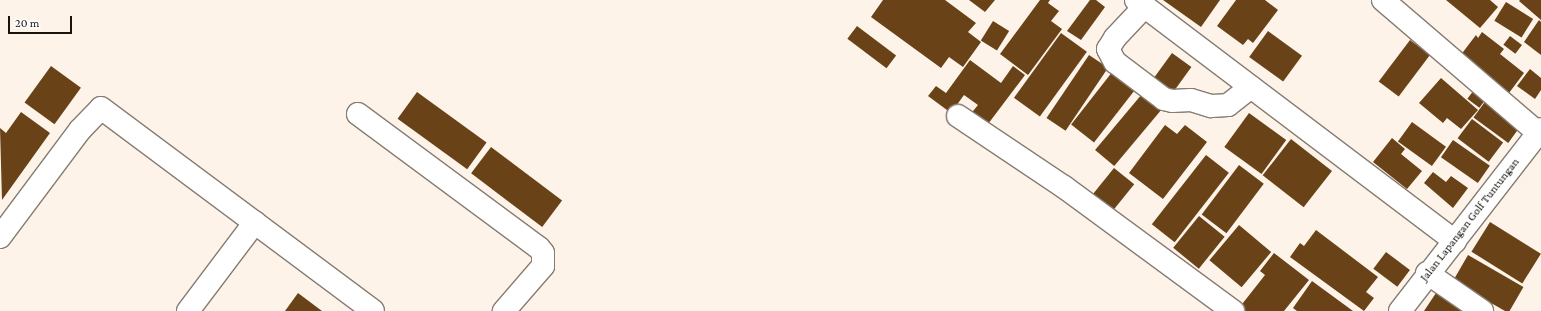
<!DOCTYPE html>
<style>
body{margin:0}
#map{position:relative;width:1541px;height:311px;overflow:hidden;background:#fdf3e9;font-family:"Crimson Pro",serif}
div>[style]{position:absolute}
.building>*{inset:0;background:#694217;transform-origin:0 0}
.roads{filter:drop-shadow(1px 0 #877c71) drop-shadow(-1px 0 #877c71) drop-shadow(0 1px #877c71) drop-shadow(0 -1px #877c71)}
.minor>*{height:22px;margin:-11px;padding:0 11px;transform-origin:11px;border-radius:11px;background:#fff}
.tertiary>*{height:22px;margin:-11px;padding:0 11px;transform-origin:11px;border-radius:11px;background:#fff}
span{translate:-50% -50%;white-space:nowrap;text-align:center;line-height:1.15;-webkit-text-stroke:4px #fff;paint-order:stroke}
.street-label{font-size:12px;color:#17130e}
.scale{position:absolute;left:8px;top:16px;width:64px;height:18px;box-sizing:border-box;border:2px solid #17130e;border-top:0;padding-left:5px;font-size:12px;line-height:14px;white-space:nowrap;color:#17130e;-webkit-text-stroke:3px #fff;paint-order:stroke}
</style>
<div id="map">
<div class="building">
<i style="clip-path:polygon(883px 0,945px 0,976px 23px,968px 32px,981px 42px,963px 67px,949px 57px,941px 68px,871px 17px)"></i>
<i style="clip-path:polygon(969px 0,995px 0,985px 12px)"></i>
<i style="clip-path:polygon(1040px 0,1050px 0,1048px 3px,1059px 11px,1051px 21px,1062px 29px,1028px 75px,1000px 54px)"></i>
<i style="clip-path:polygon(1090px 0,1096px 0,1105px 7px,1081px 40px,1067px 31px)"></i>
<i style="clip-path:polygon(1163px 0,1220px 0,1201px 27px)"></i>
<i style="clip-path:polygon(1236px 0,1265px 0,1278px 10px,1253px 43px,1248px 39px,1243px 45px,1217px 26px)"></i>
<i style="clip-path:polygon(1446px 0,1490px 0,1498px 7px,1480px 28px)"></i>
<i style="clip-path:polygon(1520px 0,1541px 0,1541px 20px,1519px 1px)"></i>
<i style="left:1506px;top:2px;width:32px;height:22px;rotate:32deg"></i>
<i style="clip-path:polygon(1539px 20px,1541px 22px,1541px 55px,1524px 42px)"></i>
<i style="left:993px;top:21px;width:19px;height:23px;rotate:32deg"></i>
<i style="left:857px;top:26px;width:49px;height:16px;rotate:37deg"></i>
<i style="left:1268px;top:31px;width:42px;height:32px;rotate:36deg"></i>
<i style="clip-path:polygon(1482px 32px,1504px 49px,1500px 54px,1524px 73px,1509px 93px,1460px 56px,1476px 35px,1478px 38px)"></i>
<i style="left:1061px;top:33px;width:32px;height:80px;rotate:36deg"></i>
<i style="left:1510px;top:36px;width:15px;height:11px;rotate:37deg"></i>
<i style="left:1410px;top:40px;width:25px;height:52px;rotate:37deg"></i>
<i style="left:1172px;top:53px;width:24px;height:33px;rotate:36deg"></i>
<i style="left:1089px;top:55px;width:23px;height:76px;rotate:34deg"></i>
<i style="clip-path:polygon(970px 60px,1001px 83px,1013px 66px,1025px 75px,985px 128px,969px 116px,978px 105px,964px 95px,951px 113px,928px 96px,936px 86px,946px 93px)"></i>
<i style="left:51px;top:66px;width:37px;height:45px;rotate:36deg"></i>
<i style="clip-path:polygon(1530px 69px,1541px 78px,1541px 90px,1535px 99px,1517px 86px)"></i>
<i style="left:1113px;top:71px;width:29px;height:68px;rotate:38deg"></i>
<i style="clip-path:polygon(1441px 78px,1478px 110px,1461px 129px,1447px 118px,1443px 123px,1419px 103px)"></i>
<i style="left:1474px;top:90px;width:15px;height:11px;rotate:37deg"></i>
<i style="left:417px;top:92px;width:86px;height:33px;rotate:36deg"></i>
<i style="left:1142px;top:94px;width:25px;height:73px;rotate:40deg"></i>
<i style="left:1487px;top:99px;width:43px;height:23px;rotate:36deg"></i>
<i style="clip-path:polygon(21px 112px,50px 133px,2px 200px,0 128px,6px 133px)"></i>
<i style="left:1249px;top:113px;width:46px;height:42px;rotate:36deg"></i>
<i style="left:1472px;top:119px;width:39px;height:24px;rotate:37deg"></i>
<i style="left:1412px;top:122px;width:42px;height:24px;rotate:36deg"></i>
<i style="clip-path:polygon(1165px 125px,1177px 134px,1185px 125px,1207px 142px,1163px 199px,1129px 173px)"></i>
<i style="clip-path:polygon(1392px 138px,1405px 149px,1401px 154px,1422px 171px,1407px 189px,1373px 162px)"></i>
<i style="left:1291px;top:139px;width:52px;height:46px;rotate:38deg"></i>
<i style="left:1453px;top:140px;width:45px;height:21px;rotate:35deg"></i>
<i style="left:491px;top:147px;width:89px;height:33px;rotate:37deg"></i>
<i style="left:1206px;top:155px;width:29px;height:88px;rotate:38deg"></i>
<i style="left:1239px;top:165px;width:31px;height:62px;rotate:37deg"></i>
<i style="left:1114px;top:168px;width:26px;height:43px;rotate:39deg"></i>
<i style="clip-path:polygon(1433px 172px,1446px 182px,1451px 176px,1468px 188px,1453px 208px,1424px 183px)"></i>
<i style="left:1199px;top:216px;width:33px;height:41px;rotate:39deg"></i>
<i style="left:1490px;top:222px;width:60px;height:35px;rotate:32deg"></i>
<i style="left:1239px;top:225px;width:42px;height:46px;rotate:40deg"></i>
<i style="clip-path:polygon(1316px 230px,1378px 277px,1366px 292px,1374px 298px,1364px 311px,1290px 257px,1300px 243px,1304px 246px)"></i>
<i style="left:1386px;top:252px;width:30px;height:21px;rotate:37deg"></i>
<i style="clip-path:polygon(1274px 253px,1309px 280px,1284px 311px,1242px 311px,1239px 308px,1265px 275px,1260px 271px)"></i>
<i style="left:1468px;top:255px;width:64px;height:30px;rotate:30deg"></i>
<i style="clip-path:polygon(1312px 281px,1353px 311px,1297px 311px,1293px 308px)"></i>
<i style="clip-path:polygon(1440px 287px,1476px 311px,1424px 311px)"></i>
<i style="clip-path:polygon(298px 293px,322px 311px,285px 311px)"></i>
</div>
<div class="roads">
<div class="minor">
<i style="left:1136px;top:0;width:400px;rotate:37.1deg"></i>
<i style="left:1383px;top:0;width:204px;rotate:40.6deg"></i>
<i style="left:1145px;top:6px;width:44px;rotate:133.2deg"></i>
<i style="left:1115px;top:38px;width:13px;rotate:122deg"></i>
<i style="left:1108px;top:49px;width:15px;rotate:62deg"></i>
<i style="left:1115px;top:62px;width:61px;rotate:37.1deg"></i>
<i style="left:1164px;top:99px;width:8px;rotate:14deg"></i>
<i style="left:1172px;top:101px;width:19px;rotate:-3deg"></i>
<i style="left:1191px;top:100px;width:21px;rotate:17deg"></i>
<i style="left:1211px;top:106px;width:17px;rotate:-3deg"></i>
<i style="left:1228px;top:105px;width:29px;rotate:-38deg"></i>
<i style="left:358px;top:114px;width:225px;rotate:36.5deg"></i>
<i style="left:539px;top:248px;width:6px;rotate:51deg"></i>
<i style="left:543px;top:253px;width:13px;rotate:90deg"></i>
<i style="left:543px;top:266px;width:60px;rotate:130.9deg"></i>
<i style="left:958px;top:116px;width:128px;rotate:33.8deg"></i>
<i style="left:1064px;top:187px;width:210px;rotate:36.3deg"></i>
<i style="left:0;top:237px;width:134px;rotate:-53.2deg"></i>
<i style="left:80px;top:130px;width:30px;rotate:-46deg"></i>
<i style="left:101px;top:108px;width:339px;rotate:36.7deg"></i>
<i style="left:1427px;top:273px;width:67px;rotate:34.6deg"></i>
<i style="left:188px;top:311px;width:111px;rotate:-53deg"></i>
</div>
<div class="tertiary">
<i style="left:1400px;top:311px;width:230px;rotate:-52.2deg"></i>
</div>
</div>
<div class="street-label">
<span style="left:1470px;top:220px;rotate:-52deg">Jalan Lapangan Golf Tuntungan</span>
</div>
<div class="scale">20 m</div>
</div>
